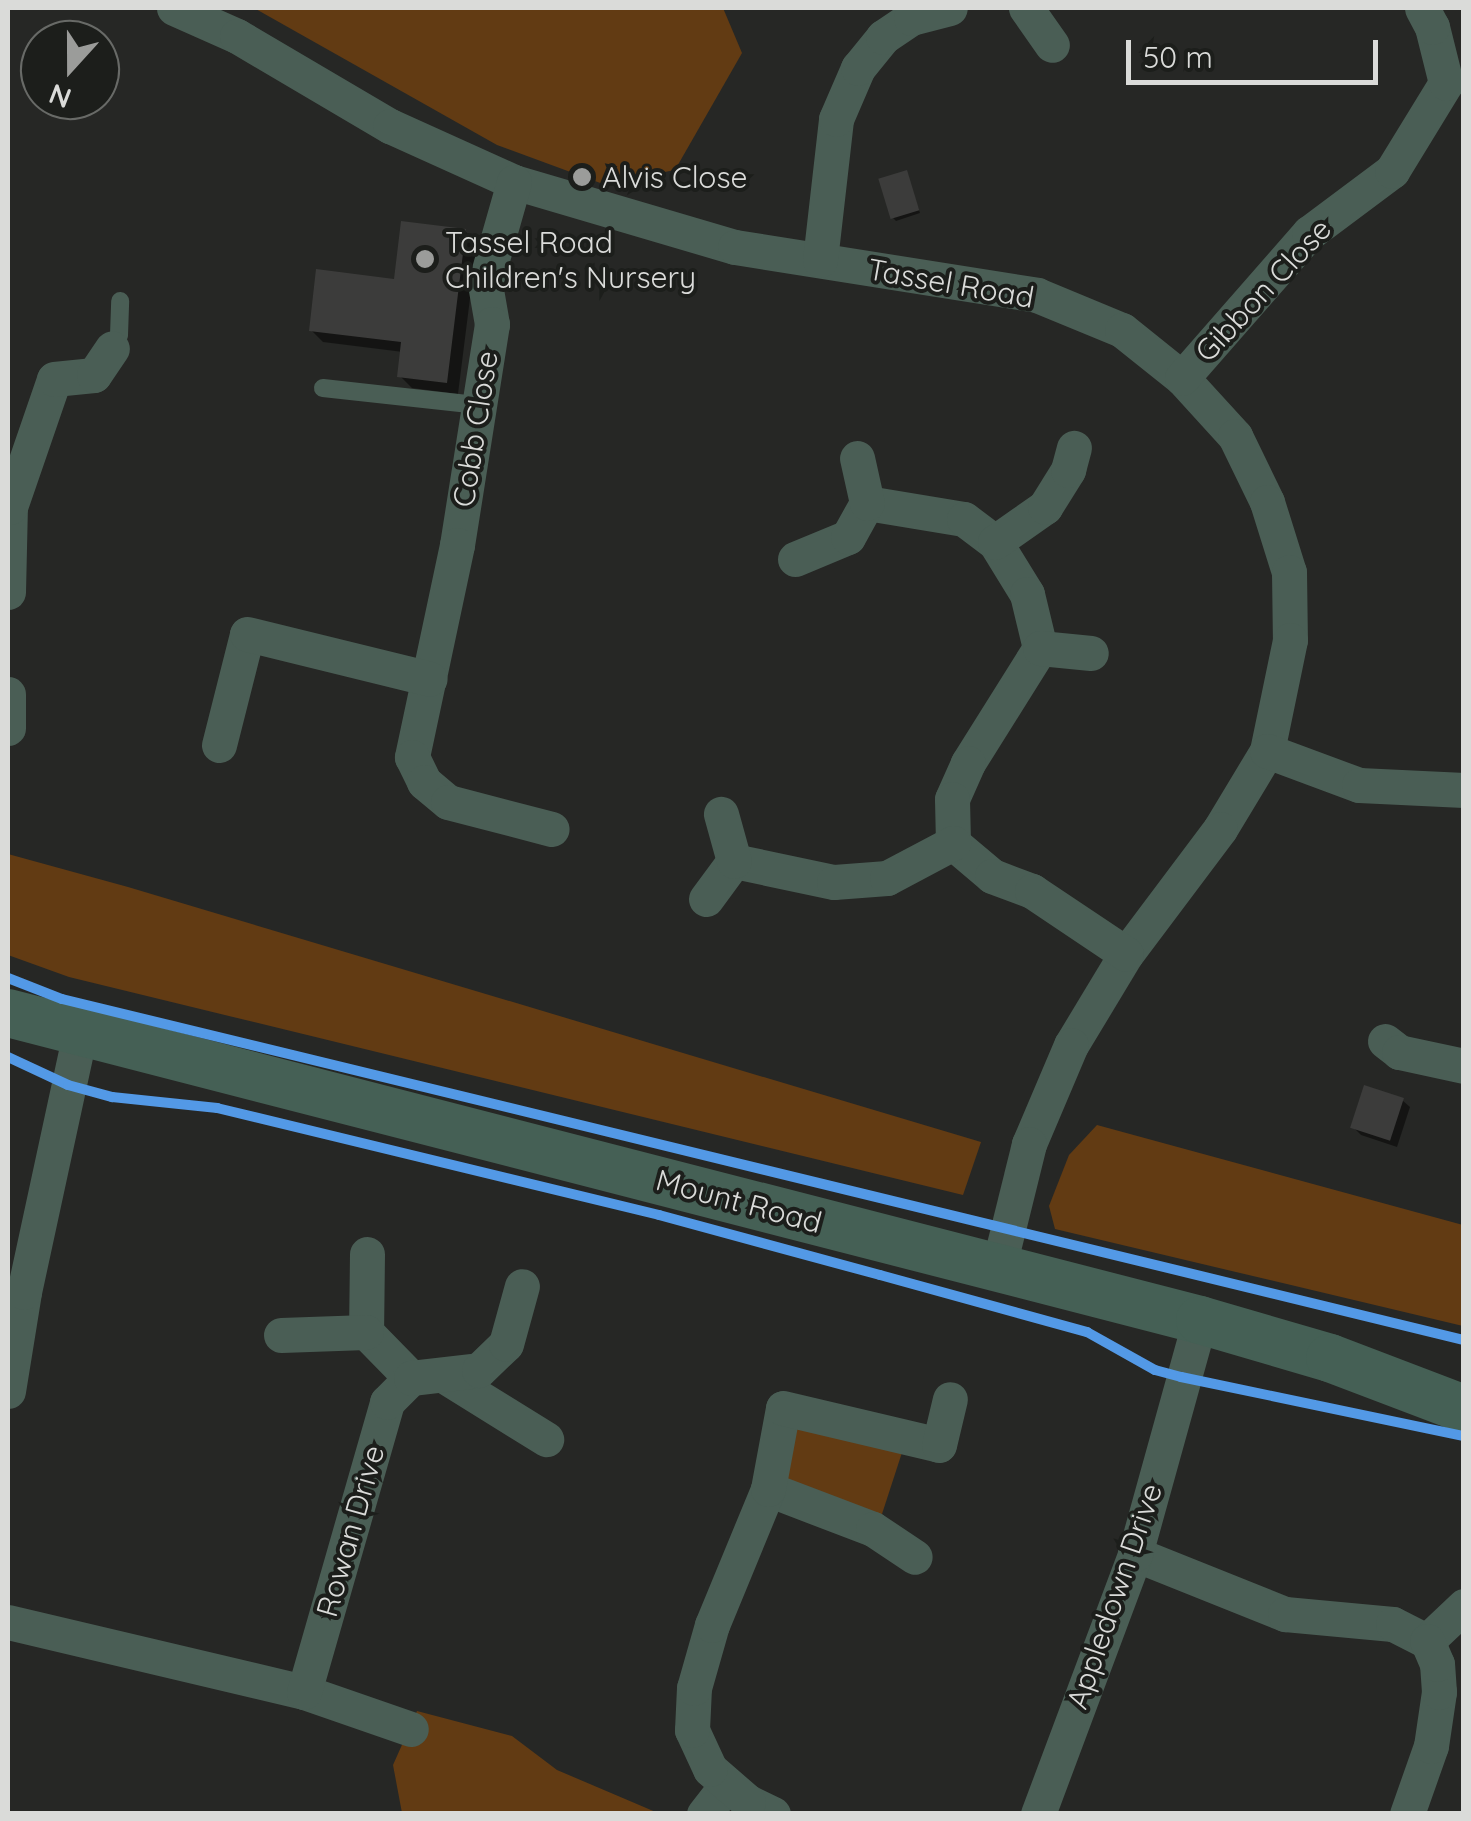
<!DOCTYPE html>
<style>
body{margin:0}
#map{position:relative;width:1471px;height:1821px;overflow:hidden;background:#262725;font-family:Quicksand,sans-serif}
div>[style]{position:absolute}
.green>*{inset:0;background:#623b13;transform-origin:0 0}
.shadow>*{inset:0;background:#0007}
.building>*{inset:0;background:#3c3c3b;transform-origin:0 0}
.lane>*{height:18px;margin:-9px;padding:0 9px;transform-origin:9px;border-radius:9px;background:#4a5e55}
.street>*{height:35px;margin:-17.5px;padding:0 17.5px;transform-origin:17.5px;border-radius:17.5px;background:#4a5e55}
.secondary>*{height:48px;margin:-24px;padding:0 24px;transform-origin:24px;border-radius:24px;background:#456055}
.cycleway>*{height:10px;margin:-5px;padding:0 5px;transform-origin:5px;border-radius:5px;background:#5399e6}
.dots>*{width:28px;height:28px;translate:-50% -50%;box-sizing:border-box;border:5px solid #1c1e1b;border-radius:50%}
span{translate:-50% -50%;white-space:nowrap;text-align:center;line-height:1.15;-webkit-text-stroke:8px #1c1e1b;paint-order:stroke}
.poi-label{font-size:30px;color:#dadbd9}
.left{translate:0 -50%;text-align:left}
.street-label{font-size:30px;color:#dadbd9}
.frame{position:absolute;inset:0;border:10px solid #dadbd9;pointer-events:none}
.north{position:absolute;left:20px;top:20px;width:100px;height:100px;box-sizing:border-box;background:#1c1e1b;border:2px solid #686a67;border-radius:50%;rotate:201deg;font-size:28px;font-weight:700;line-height:40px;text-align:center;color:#dadbd9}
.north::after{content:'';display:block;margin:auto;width:35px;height:45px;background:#9b9c9a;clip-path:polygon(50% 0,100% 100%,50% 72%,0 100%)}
.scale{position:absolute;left:1126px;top:40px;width:252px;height:45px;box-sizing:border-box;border:5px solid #dadbd9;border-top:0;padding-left:12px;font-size:30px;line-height:35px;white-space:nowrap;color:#dadbd9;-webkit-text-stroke:8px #1c1e1b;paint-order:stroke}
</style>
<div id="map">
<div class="green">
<i style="clip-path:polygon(254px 8px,723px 8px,742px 53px,675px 170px,603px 184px,497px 145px)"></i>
<i style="clip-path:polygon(8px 854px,128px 887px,981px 1142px,963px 1195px,69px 977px,8px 955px)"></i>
<i style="clip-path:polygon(1097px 1125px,1463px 1225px,1463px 1326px,1055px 1229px,1049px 1206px,1069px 1155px)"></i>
<i style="left:796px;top:1413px;width:113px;height:75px;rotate:18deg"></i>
<i style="clip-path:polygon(417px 1711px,512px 1736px,557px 1770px,658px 1813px,402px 1813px,393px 1765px)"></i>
</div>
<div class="shadow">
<i style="clip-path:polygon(906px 173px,920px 213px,896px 221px,893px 218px)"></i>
<i style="clip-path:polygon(465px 231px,477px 243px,458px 394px,412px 388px,400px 376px,403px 352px,323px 342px,311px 330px,396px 282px)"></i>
<i style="clip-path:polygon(1402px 1100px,1410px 1107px,1397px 1147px,1361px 1135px,1353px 1127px)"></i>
</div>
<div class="building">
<i style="left:907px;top:170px;width:42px;height:30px;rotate:73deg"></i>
<i style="clip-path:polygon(401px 221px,466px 229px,447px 383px,397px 377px,401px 342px,309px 331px,316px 269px,394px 279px)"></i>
<i style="left:1364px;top:1085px;width:42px;height:45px;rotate:18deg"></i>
</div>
<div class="lane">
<i style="left:112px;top:348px;width:15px;rotate:-62deg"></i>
<i style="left:119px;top:335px;width:34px;rotate:-88deg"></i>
<i style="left:323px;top:388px;width:154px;rotate:6.3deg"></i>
</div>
<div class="street">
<i style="left:174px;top:8px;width:69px;rotate:24deg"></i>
<i style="left:237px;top:36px;width:178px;rotate:30.5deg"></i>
<i style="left:390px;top:126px;width:136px;rotate:24.3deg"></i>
<i style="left:514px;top:182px;width:230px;rotate:16.4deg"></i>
<i style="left:735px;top:247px;width:306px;rotate:9deg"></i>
<i style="left:1037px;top:295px;width:92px;rotate:22.4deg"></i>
<i style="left:1122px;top:330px;width:77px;rotate:38.7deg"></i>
<i style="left:1182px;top:378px;width:79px;rotate:47.6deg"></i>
<i style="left:1235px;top:436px;width:73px;rotate:64.1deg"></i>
<i style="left:1267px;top:502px;width:73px;rotate:72.6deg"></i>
<i style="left:1289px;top:572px;width:68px;rotate:89.2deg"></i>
<i style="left:1290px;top:640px;width:113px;rotate:101.7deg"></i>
<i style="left:1267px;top:751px;width:91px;rotate:121.1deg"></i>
<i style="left:1220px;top:829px;width:156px;rotate:126.9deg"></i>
<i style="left:1126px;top:954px;width:106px;rotate:121.1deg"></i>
<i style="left:1071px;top:1045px;width:108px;rotate:113deg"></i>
<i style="left:1029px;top:1144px;width:129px;rotate:103.9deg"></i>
<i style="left:1026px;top:8px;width:45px;rotate:54.9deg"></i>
<i style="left:514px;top:182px;width:106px;rotate:105.9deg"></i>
<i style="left:485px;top:284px;width:41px;rotate:80.1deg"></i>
<i style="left:492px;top:324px;width:224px;rotate:99deg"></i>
<i style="left:457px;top:545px;width:217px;rotate:102deg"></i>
<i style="left:412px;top:757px;width:28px;rotate:64deg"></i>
<i style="left:424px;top:782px;width:31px;rotate:40deg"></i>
<i style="left:448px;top:802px;width:107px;rotate:14.6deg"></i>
<i style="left:820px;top:260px;width:142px;rotate:-83.5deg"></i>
<i style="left:836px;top:119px;width:56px;rotate:-66.7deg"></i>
<i style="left:858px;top:68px;width:40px;rotate:-51deg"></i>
<i style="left:883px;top:37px;width:34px;rotate:-34deg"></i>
<i style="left:911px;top:18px;width:40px;rotate:-14.4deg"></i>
<i style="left:1182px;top:378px;width:193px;rotate:-48.8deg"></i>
<i style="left:1309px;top:233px;width:104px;rotate:-36.8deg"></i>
<i style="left:1392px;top:171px;width:103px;rotate:-58.5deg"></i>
<i style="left:1446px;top:83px;width:58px;rotate:-104deg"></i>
<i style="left:1432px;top:27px;width:21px;rotate:-118deg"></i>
<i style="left:867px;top:503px;width:98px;rotate:9.4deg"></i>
<i style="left:964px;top:519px;width:39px;rotate:37deg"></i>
<i style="left:995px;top:542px;width:61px;rotate:58.4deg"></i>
<i style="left:1027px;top:594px;width:56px;rotate:76.5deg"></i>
<i style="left:1040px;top:648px;width:136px;rotate:122.1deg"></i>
<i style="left:968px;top:763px;width:39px;rotate:114deg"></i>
<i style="left:952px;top:799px;width:44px;rotate:88.7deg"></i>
<i style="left:953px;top:843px;width:51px;rotate:40.2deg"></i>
<i style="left:992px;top:876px;width:43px;rotate:20.6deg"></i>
<i style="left:1032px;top:891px;width:113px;rotate:33.8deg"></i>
<i style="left:995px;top:542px;width:61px;rotate:-35deg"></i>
<i style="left:1045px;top:507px;width:44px;rotate:-58.1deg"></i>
<i style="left:1068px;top:470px;width:23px;rotate:-75deg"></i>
<i style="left:795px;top:559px;width:57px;rotate:-22.5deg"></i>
<i style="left:848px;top:537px;width:39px;rotate:-61deg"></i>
<i style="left:867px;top:503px;width:46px;rotate:-102.5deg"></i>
<i style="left:8px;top:592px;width:85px;rotate:-88.7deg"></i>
<i style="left:10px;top:507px;width:135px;rotate:-71deg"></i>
<i style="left:54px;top:379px;width:40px;rotate:-5.7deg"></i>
<i style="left:94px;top:375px;width:32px;rotate:-56deg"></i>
<i style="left:1040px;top:648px;width:51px;rotate:5.6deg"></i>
<i style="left:8px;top:694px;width:34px;rotate:90deg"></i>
<i style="left:219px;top:745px;width:114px;rotate:-75.8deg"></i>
<i style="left:247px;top:634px;width:188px;rotate:13.8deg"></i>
<i style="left:1267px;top:751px;width:98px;rotate:20.3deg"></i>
<i style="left:1359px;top:785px;width:105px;rotate:2.7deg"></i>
<i style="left:734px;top:861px;width:102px;rotate:11.9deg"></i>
<i style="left:834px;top:882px;width:53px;rotate:-4.3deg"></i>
<i style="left:887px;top:878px;width:75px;rotate:-27.9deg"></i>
<i style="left:706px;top:899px;width:47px;rotate:-53.6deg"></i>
<i style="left:734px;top:861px;width:49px;rotate:-105.5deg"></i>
<i style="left:1385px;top:1041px;width:18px;rotate:38deg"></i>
<i style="left:1399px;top:1052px;width:66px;rotate:12.2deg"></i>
<i style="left:367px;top:1254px;width:78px;rotate:90.7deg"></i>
<i style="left:366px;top:1332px;width:64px;rotate:45.6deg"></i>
<i style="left:281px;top:1335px;width:85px;rotate:-2deg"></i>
<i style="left:446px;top:1377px;width:118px;rotate:31.8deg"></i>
<i style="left:8px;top:1391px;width:100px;rotate:-80.8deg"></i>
<i style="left:24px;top:1292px;width:264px;rotate:-77.8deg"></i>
<i style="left:768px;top:1489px;width:112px;rotate:20.9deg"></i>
<i style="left:873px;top:1529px;width:50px;rotate:33.7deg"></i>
<i style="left:1135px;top:1554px;width:162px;rotate:21.8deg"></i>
<i style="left:1285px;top:1614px;width:108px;rotate:5.3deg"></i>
<i style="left:1393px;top:1624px;width:38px;rotate:27deg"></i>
<i style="left:1427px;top:1641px;width:51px;rotate:-43.4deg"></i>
<i style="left:8px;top:1622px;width:304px;rotate:13.3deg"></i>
<i style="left:304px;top:1692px;width:113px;rotate:19.1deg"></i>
<i style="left:304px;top:1692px;width:302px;rotate:-74deg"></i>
<i style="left:387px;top:1402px;width:34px;rotate:-45deg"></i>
<i style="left:411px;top:1378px;width:68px;rotate:-6.7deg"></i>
<i style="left:479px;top:1370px;width:37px;rotate:-44deg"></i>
<i style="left:506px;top:1344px;width:60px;rotate:-74.6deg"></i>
<i style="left:704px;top:1814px;width:37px;rotate:-52deg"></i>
<i style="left:773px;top:1814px;width:28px;rotate:-154deg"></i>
<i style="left:748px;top:1802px;width:50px;rotate:-139deg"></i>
<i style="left:710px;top:1769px;width:43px;rotate:-114.8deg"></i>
<i style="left:692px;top:1730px;width:42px;rotate:-87.3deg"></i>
<i style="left:694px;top:1688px;width:66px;rotate:-74.1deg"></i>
<i style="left:712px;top:1625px;width:147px;rotate:-67.6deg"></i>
<i style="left:768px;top:1489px;width:82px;rotate:-79.5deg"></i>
<i style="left:783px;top:1408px;width:160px;rotate:13.3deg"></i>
<i style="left:939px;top:1445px;width:47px;rotate:-76.6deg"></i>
<i style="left:1038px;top:1814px;width:278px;rotate:-69.5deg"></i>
<i style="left:1135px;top:1554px;width:243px;rotate:-74.5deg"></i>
<i style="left:1407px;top:1814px;width:72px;rotate:-70.6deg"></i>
<i style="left:1431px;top:1746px;width:55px;rotate:-81.6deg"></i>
<i style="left:1439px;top:1692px;width:28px;rotate:-94deg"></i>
<i style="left:1437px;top:1664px;width:25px;rotate:-113deg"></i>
</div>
<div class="secondary">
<i style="left:8px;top:1013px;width:1231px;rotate:14.44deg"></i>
<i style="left:1200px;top:1320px;width:135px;rotate:16.3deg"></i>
<i style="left:1330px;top:1358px;width:143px;rotate:20.8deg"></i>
</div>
<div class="cycleway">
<i style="left:8px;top:978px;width:58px;rotate:21.3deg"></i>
<i style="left:62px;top:999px;width:1443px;rotate:13.67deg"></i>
<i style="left:8px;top:1057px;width:66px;rotate:25deg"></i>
<i style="left:68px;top:1085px;width:46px;rotate:15.3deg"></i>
<i style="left:112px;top:1097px;width:106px;rotate:6deg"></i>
<i style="left:217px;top:1108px;width:455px;rotate:13.6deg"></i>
<i style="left:659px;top:1215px;width:229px;rotate:15.2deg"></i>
<i style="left:880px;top:1275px;width:215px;rotate:15.4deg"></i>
<i style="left:1087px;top:1332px;width:78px;rotate:29.2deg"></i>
<i style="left:1155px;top:1370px;width:27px;rotate:15deg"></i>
<i style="left:1181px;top:1377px;width:289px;rotate:11.8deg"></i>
</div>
<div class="dots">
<i style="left:582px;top:177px;background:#9b9c9a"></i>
<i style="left:425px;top:259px;background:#9b9c9a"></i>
</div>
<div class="poi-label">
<span class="left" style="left:602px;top:177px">Alvis Close</span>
<span class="left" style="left:445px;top:259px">Tassel Road<br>Children's Nursery</span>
</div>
<div class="street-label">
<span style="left:951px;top:283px;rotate:10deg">Tassel Road</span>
<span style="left:1263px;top:290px;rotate:-47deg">Gibbon Close</span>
<span style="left:475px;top:429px;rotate:-81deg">Cobb Close</span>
<span style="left:739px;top:1201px;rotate:15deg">Mount Road</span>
<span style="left:350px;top:1531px;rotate:-74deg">Rowan Drive</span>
<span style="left:1114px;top:1596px;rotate:-71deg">Appledown Drive</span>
</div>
<div class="frame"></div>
<div class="north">N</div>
<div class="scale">50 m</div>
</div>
